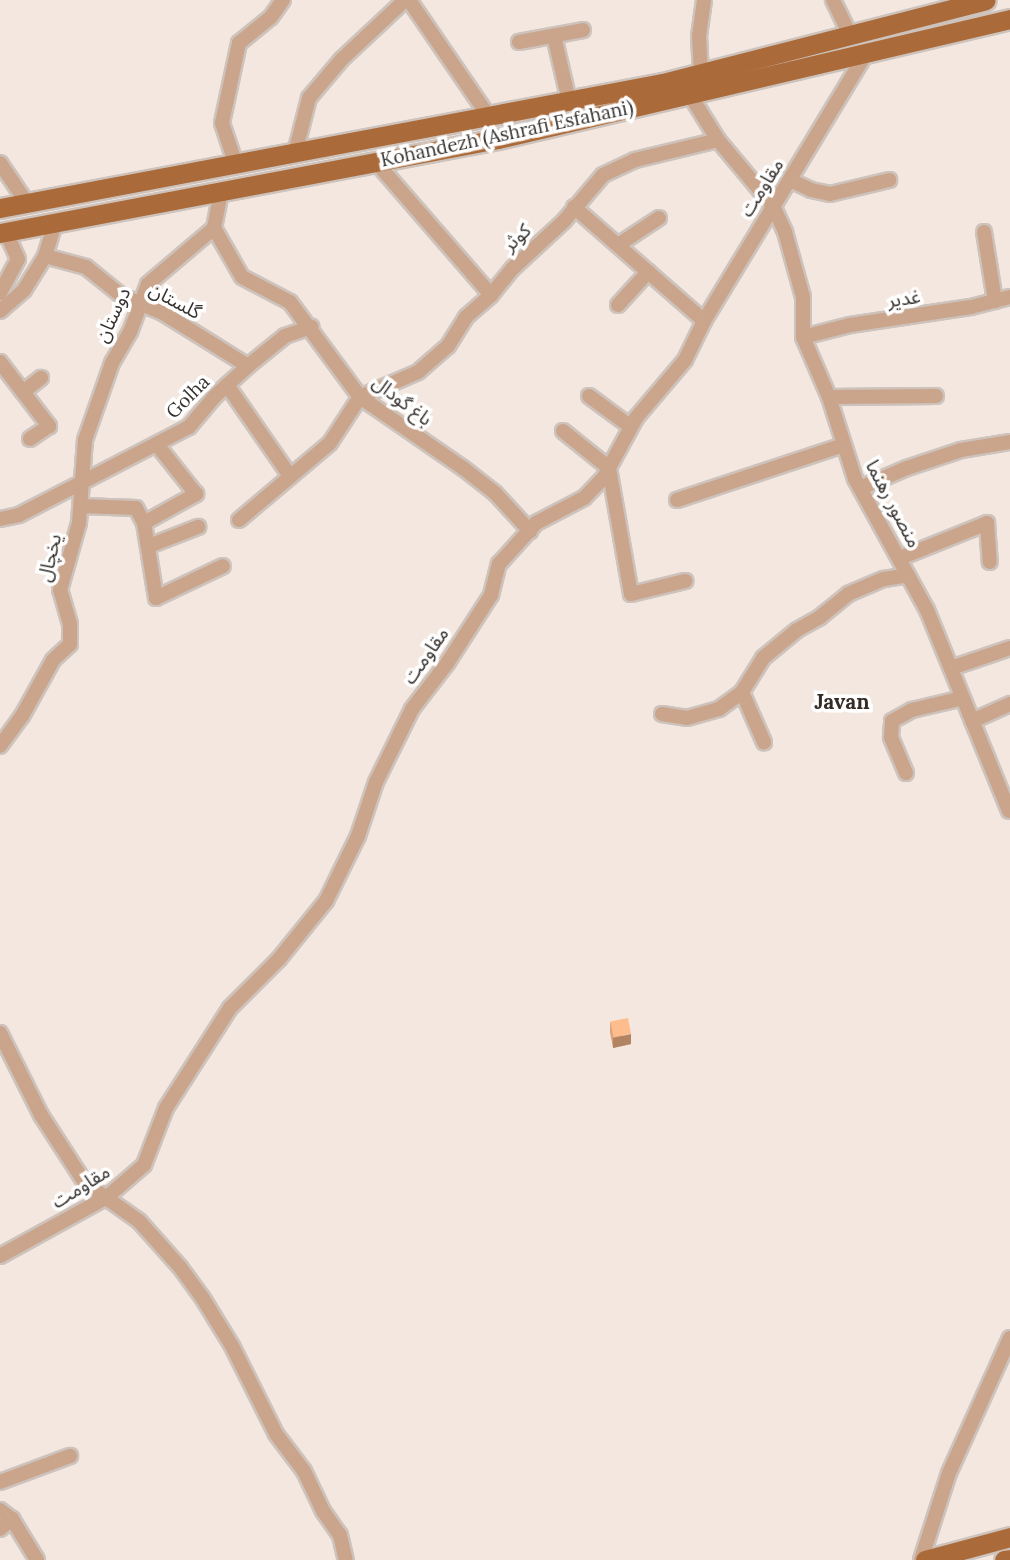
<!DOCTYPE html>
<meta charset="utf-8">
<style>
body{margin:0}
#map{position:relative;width:1010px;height:1560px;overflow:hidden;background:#f3e7df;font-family:Lora,"Noto Sans Arabic",serif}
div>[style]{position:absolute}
.roads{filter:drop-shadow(2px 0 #cdc3bc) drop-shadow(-2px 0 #cdc3bc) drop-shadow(0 2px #cdc3bc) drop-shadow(0 -2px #cdc3bc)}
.minor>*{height:14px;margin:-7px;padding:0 7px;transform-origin:7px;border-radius:7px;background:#caa58c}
.major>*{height:19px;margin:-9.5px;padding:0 9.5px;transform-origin:9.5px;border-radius:9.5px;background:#ab6a39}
.wall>*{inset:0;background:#dba279}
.shaded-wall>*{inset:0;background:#b28463}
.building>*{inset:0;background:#ffbc8d;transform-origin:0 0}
span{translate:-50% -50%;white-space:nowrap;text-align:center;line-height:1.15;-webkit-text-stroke:7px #fff;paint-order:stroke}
.street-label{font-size:19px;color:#35312e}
.neighbourhood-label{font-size:21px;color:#352c26;font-weight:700}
</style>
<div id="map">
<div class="roads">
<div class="minor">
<i style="left:409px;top:0;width:142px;rotate:55.6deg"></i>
<i style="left:833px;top:0;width:39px;rotate:64deg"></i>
<i style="left:554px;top:36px;width:67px;rotate:77deg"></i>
<i style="left:519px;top:42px;width:65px;rotate:-10.6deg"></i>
<i style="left:701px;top:74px;width:38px;rotate:-93deg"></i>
<i style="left:699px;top:36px;width:36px;rotate:-82deg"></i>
<i style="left:690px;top:95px;width:53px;rotate:58.1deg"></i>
<i style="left:718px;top:140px;width:86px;rotate:50.2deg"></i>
<i style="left:773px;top:206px;width:29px;rotate:65deg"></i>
<i style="left:785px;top:232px;width:67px;rotate:74.5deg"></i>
<i style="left:803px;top:297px;width:40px;rotate:90deg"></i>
<i style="left:803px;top:337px;width:65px;rotate:66.6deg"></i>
<i style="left:829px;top:397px;width:86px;rotate:72.4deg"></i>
<i style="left:855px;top:479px;width:149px;rotate:61.2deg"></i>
<i style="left:927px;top:610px;width:217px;rotate:67.8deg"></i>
<i style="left:295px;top:153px;width:57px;rotate:-75.7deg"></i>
<i style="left:309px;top:98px;width:51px;rotate:-49.8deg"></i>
<i style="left:342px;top:59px;width:86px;rotate:-43.1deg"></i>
<i style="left:375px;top:161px;width:177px;rotate:49.1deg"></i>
<i style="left:0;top:163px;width:48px;rotate:56deg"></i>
<i style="left:236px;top:165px;width:44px;rotate:-108.4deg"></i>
<i style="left:222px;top:123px;width:82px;rotate:-78deg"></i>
<i style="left:239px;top:43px;width:41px;rotate:-39.1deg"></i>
<i style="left:271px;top:17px;width:21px;rotate:-55deg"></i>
<i style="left:790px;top:180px;width:23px;rotate:25deg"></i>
<i style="left:811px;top:190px;width:19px;rotate:12deg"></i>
<i style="left:830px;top:194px;width:61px;rotate:-13.3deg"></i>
<i style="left:574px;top:207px;width:173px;rotate:41.2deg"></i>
<i style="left:214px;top:228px;width:56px;rotate:60.3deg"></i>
<i style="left:242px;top:277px;width:54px;rotate:27.5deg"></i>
<i style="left:290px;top:302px;width:118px;rotate:53.6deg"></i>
<i style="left:360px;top:397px;width:125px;rotate:34.6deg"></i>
<i style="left:463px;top:468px;width:41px;rotate:38deg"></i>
<i style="left:495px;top:493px;width:52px;rotate:47.4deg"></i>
<i style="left:984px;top:232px;width:70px;rotate:80.9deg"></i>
<i style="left:618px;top:245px;width:49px;rotate:-33.4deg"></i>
<i style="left:45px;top:256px;width:42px;rotate:15deg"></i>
<i style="left:86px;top:267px;width:46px;rotate:38.9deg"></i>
<i style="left:122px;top:296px;width:44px;rotate:22.5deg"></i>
<i style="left:163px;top:313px;width:100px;rotate:31.9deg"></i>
<i style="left:0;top:293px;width:38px;rotate:-62deg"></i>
<i style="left:18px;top:259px;width:30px;rotate:-114deg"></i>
<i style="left:618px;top:305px;width:45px;rotate:-47.7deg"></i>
<i style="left:0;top:311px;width:32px;rotate:-41deg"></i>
<i style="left:24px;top:290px;width:40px;rotate:-58deg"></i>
<i style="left:45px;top:256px;width:34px;rotate:-73deg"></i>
<i style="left:803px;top:337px;width:49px;rotate:-14.3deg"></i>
<i style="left:850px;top:325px;width:122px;rotate:-8.5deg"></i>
<i style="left:971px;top:307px;width:40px;rotate:-14.4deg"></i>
<i style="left:0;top:362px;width:81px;rotate:52.6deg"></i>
<i style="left:49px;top:426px;width:23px;rotate:146deg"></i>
<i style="left:227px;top:385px;width:111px;rotate:55.3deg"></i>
<i style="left:23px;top:392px;width:23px;rotate:-38deg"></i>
<i style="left:589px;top:396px;width:52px;rotate:36.4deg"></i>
<i style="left:829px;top:397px;width:107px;rotate:-0.5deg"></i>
<i style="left:563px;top:431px;width:59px;rotate:38.8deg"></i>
<i style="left:609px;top:468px;width:128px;rotate:80.1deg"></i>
<i style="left:631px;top:594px;width:56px;rotate:-13.5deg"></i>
<i style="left:860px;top:488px;width:51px;rotate:-23.1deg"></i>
<i style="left:907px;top:468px;width:57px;rotate:-18.4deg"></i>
<i style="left:961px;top:450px;width:50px;rotate:-9.3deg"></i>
<i style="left:677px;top:500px;width:175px;rotate:-18.3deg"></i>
<i style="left:81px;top:506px;width:55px;rotate:2.1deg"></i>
<i style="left:136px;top:508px;width:17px;rotate:62deg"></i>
<i style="left:144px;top:523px;width:76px;rotate:80.9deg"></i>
<i style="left:156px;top:598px;width:74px;rotate:-25.5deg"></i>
<i style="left:0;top:519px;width:19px;rotate:-12deg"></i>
<i style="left:19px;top:515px;width:191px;rotate:-27.4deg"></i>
<i style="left:189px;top:427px;width:38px;rotate:-50deg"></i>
<i style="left:213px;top:398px;width:47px;rotate:-42.4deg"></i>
<i style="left:248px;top:366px;width:48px;rotate:-39deg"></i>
<i style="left:285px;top:336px;width:28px;rotate:-19deg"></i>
<i style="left:239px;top:520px;width:119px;rotate:-40.2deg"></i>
<i style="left:330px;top:443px;width:55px;rotate:-56.9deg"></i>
<i style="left:360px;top:397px;width:63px;rotate:-23.3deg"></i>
<i style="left:418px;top:372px;width:40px;rotate:-41deg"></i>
<i style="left:448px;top:346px;width:34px;rotate:-58deg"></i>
<i style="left:466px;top:317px;width:33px;rotate:-41deg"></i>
<i style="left:491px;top:295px;width:33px;rotate:-51deg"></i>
<i style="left:512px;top:269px;width:71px;rotate:-42.7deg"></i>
<i style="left:564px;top:221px;width:60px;rotate:-49.7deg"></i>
<i style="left:603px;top:175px;width:35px;rotate:-25deg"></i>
<i style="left:635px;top:160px;width:85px;rotate:-13.5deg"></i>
<i style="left:144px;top:523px;width:60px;rotate:-29.1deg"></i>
<i style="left:196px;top:494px;width:61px;rotate:-128.4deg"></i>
<i style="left:149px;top:546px;width:53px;rotate:-21.2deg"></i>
<i style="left:900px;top:558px;width:94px;rotate:-21.9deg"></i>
<i style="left:987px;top:523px;width:39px;rotate:86deg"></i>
<i style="left:951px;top:668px;width:62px;rotate:-18.7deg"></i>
<i style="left:742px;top:692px;width:55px;rotate:66.3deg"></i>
<i style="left:662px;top:714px;width:25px;rotate:9deg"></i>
<i style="left:687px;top:718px;width:33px;rotate:-16deg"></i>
<i style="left:719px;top:709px;width:29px;rotate:-36deg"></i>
<i style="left:742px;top:692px;width:40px;rotate:-58deg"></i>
<i style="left:763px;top:658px;width:44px;rotate:-39.5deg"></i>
<i style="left:797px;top:630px;width:26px;rotate:-29deg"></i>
<i style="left:820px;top:617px;width:36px;rotate:-39deg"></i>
<i style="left:848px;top:594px;width:39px;rotate:-23deg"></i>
<i style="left:884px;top:579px;width:24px;rotate:-9deg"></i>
<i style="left:972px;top:721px;width:42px;rotate:-24.1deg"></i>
<i style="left:0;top:746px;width:37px;rotate:-54deg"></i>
<i style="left:22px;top:716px;width:64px;rotate:-61deg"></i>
<i style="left:53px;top:660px;width:23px;rotate:-43deg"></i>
<i style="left:70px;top:644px;width:20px;rotate:-90deg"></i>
<i style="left:70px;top:624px;width:35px;rotate:-106deg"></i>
<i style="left:60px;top:590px;width:70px;rotate:-74.2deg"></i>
<i style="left:79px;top:523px;width:83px;rotate:-85.9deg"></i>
<i style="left:85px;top:440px;width:82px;rotate:-70.7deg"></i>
<i style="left:112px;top:363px;width:36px;rotate:-60deg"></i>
<i style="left:130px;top:332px;width:51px;rotate:-69.4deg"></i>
<i style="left:148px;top:284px;width:87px;rotate:-40.3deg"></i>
<i style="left:214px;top:228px;width:38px;rotate:-79deg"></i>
<i style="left:906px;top:773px;width:39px;rotate:-113deg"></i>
<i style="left:891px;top:737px;width:16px;rotate:-86deg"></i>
<i style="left:892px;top:721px;width:23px;rotate:-29deg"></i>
<i style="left:912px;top:710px;width:52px;rotate:-13.2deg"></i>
<i style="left:0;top:1033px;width:92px;rotate:63.4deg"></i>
<i style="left:41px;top:1115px;width:81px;rotate:57.1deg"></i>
<i style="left:85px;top:1183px;width:66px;rotate:35.1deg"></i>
<i style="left:139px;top:1221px;width:62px;rotate:48.3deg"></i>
<i style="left:180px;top:1267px;width:37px;rotate:54deg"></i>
<i style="left:202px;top:1297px;width:57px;rotate:58.5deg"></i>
<i style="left:232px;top:1346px;width:98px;rotate:63.4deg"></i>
<i style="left:276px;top:1434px;width:46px;rotate:52.9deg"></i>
<i style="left:304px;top:1471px;width:44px;rotate:64.6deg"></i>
<i style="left:323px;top:1511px;width:29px;rotate:55deg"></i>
<i style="left:340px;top:1535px;width:26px;rotate:77deg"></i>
<i style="left:0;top:1256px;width:122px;rotate:-28.9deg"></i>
<i style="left:107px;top:1197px;width:49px;rotate:-40.9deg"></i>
<i style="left:144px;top:1165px;width:61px;rotate:-68.9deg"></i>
<i style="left:166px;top:1108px;width:119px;rotate:-57.4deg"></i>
<i style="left:230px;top:1008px;width:69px;rotate:-45deg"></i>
<i style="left:279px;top:959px;width:75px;rotate:-51deg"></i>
<i style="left:326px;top:901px;width:72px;rotate:-63.8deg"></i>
<i style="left:358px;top:836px;width:57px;rotate:-71.6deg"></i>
<i style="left:376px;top:782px;width:81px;rotate:-63.7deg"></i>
<i style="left:412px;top:709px;width:59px;rotate:-52.5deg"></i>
<i style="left:448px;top:662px;width:80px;rotate:-57.3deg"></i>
<i style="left:491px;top:595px;width:32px;rotate:-76deg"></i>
<i style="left:499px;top:564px;width:55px;rotate:-47.9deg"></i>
<i style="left:536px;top:523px;width:54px;rotate:-27.5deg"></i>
<i style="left:584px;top:498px;width:29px;rotate:-46deg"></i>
<i style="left:604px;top:477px;width:67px;rotate:-61.5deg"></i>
<i style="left:636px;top:418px;width:76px;rotate:-49.8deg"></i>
<i style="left:685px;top:360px;width:43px;rotate:-64deg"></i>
<i style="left:704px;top:321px;width:312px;rotate:-58.8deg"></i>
<i style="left:0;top:1482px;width:75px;rotate:-20.4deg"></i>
<i style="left:0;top:1510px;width:15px;rotate:37deg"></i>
<i style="left:12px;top:1519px;width:48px;rotate:58.6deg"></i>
<i style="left:0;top:1529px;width:16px;rotate:-40deg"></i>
<i style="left:921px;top:1560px;width:91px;rotate:-72.2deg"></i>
<i style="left:949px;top:1473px;width:148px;rotate:-65.7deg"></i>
</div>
<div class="major">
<i style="left:0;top:208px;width:675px;rotate:-10.68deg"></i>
<i style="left:663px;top:83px;width:333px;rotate:-14.4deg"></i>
<i style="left:0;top:233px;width:507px;rotate:-10.69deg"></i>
<i style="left:498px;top:139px;width:526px;rotate:-13.19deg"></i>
<i style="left:925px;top:1560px;width:88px;rotate:-15.1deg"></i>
<i style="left:1004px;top:1560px;width:6px;rotate:-9deg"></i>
</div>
</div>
<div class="wall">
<i style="clip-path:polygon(610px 1022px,631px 1044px,613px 1048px,610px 1032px)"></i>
</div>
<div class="shaded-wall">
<i style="clip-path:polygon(631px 1034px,631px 1044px,613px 1048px,613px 1038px)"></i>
</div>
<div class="building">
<i style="left:628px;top:1018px;width:16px;height:18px;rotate:79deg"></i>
</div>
<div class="street-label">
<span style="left:507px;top:134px;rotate:-12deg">Kohandezh (Ashrafi Esfahani)</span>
<span style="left:762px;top:188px;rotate:-58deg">مقاومت</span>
<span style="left:517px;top:238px;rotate:-43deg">کوثر</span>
<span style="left:904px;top:299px;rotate:-8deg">غدیر</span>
<span style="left:175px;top:301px;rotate:28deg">گلستان</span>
<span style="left:113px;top:315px;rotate:-65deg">دوستان</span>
<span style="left:188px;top:397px;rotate:-45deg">Golha</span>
<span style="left:402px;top:401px;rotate:37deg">باغ گودال</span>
<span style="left:893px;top:504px;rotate:62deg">منصور رهنما</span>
<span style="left:50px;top:558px;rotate:-77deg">یخچال</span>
<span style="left:426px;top:656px;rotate:-55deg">مقاومت</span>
<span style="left:81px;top:1187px;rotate:-32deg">مقاومت</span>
</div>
<div class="neighbourhood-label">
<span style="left:842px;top:702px">Javan</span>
</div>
</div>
